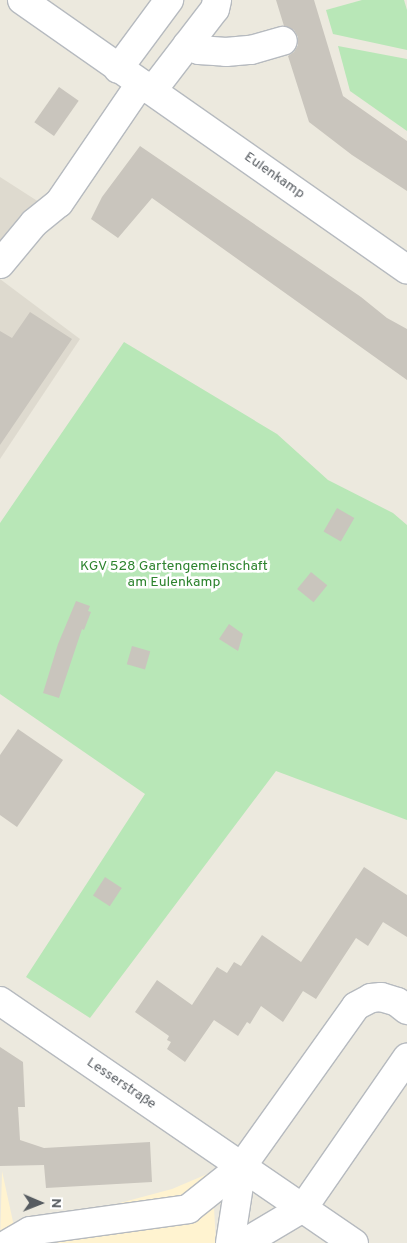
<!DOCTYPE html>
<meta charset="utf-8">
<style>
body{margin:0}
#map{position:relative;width:407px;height:1243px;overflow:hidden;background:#ece9de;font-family:Overpass,sans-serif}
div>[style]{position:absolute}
.commercial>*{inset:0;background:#fff3d0}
.education>*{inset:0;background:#dedacf}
.green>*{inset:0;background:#b8e7b7}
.building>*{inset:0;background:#c9c5bd;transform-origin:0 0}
.roads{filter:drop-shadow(1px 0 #b6babf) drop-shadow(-1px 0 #b6babf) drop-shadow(0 1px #b6babf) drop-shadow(0 -1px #b6babf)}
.minor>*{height:28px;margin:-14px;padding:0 14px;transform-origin:14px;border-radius:14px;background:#fff}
span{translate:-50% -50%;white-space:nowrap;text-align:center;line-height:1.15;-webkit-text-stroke:5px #fff;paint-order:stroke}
.street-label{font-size:14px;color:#575c61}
.park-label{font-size:14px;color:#2d832e}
.north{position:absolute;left:15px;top:1178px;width:50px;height:50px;-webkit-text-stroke:4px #fff;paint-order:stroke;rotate:91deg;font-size:14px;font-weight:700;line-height:20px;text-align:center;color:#575c61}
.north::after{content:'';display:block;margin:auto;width:18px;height:22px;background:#575c61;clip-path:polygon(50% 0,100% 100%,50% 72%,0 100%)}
</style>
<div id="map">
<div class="commercial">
<i style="clip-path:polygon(2px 1171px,15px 1231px,172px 1189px,212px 1172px,216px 1243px,0 1243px)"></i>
</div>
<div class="education">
<i style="clip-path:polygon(0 177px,39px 202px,0 247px)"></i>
<i style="clip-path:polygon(0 279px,80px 339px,0 459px)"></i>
</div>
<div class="green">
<i style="clip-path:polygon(362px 0,404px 0,407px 10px,407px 50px,333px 34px,326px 10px)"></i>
<i style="clip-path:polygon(338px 46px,407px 59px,407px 131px,350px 91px)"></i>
<i style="clip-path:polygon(124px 342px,277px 434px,328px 480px,393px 513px,407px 525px,407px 820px,276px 771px,90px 1018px,26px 977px,145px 794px,0 694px,0 523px)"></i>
</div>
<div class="building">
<i style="clip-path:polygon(276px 0,314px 0,343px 96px,407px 141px,407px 191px,352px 155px,309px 122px,288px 56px,294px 52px,298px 45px,298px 37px,294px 30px,284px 26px)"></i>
<i style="left:59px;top:87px;width:24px;height:43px;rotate:35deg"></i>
<i style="clip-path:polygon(140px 146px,361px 297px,387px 318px,407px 329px,407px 380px,152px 198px,118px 238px,91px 219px,102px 197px)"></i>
<i style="clip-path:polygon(30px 312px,72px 339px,0 445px,0 331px,12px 338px)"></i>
<i style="left:337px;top:508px;width:20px;height:27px;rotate:30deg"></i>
<i style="left:311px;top:572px;width:21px;height:22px;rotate:39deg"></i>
<i style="clip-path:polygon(76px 601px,90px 606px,88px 611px,91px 612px,84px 630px,82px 629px,59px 698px,43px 693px,58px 644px)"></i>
<i style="clip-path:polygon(229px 624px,243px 634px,238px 651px,219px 639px)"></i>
<i style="left:132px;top:646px;width:19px;height:19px;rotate:16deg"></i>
<i style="clip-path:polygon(18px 729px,63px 760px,17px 827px,0 815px,0 755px)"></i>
<i style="clip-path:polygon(364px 867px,407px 895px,407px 937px,383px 922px,368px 946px,356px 938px,316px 999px,303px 991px,283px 1022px,261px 1006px,250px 1024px,247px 1022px,238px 1036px,214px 1020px,185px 1062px,167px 1049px,171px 1042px,167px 1040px,169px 1036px,135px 1012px,157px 980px,192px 1005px,217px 967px,227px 973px,234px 962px,241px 966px,262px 935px,301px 962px)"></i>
<i style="left:105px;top:877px;width:20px;height:22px;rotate:33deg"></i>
<i style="clip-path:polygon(0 1047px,23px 1062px,25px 1107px,18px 1107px,20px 1140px,44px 1148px,150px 1142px,152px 1182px,46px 1188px,44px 1165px,0 1166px)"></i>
</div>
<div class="roads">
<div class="minor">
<i style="left:22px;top:0;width:470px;rotate:35deg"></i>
<i style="left:187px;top:45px;width:13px;rotate:23deg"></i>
<i style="left:199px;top:50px;width:27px;rotate:4deg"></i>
<i style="left:226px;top:52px;width:25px;rotate:-5deg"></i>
<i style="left:251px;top:50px;width:33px;rotate:-16deg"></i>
<i style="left:118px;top:69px;width:86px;rotate:-53.5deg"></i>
<i style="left:152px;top:91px;width:103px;rotate:-52.5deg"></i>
<i style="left:215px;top:9px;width:9px;rotate:-77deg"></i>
<i style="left:0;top:264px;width:53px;rotate:-50.3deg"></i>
<i style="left:34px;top:223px;width:32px;rotate:-39deg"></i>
<i style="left:59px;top:203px;width:145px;rotate:-55.7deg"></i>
<i style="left:0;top:1001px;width:429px;rotate:34.4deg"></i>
<i style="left:9px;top:1243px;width:24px;rotate:-30deg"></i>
<i style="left:30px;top:1231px;width:160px;rotate:-7.9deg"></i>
<i style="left:188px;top:1209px;width:69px;rotate:-38.5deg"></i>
<i style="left:242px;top:1166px;width:196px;rotate:-54.5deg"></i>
<i style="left:356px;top:1006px;width:17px;rotate:-28deg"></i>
<i style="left:371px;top:998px;width:10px;rotate:-6deg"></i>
<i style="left:381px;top:997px;width:17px;rotate:17deg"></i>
<i style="left:397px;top:1002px;width:13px;rotate:39deg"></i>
<i style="left:230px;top:1243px;width:78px;rotate:-81.1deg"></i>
<i style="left:244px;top:1243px;width:69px;rotate:-30.7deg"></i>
<i style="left:303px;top:1208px;width:183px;rotate:-55.3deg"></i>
</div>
</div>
<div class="street-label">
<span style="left:274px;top:176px;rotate:35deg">Eulenkamp</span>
<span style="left:121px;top:1084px;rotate:34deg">Lesserstraße</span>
</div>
<div class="park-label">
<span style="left:174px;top:575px">KGV 528 Gartengemeinschaft<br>am Eulenkamp</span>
</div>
<div class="north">N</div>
</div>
